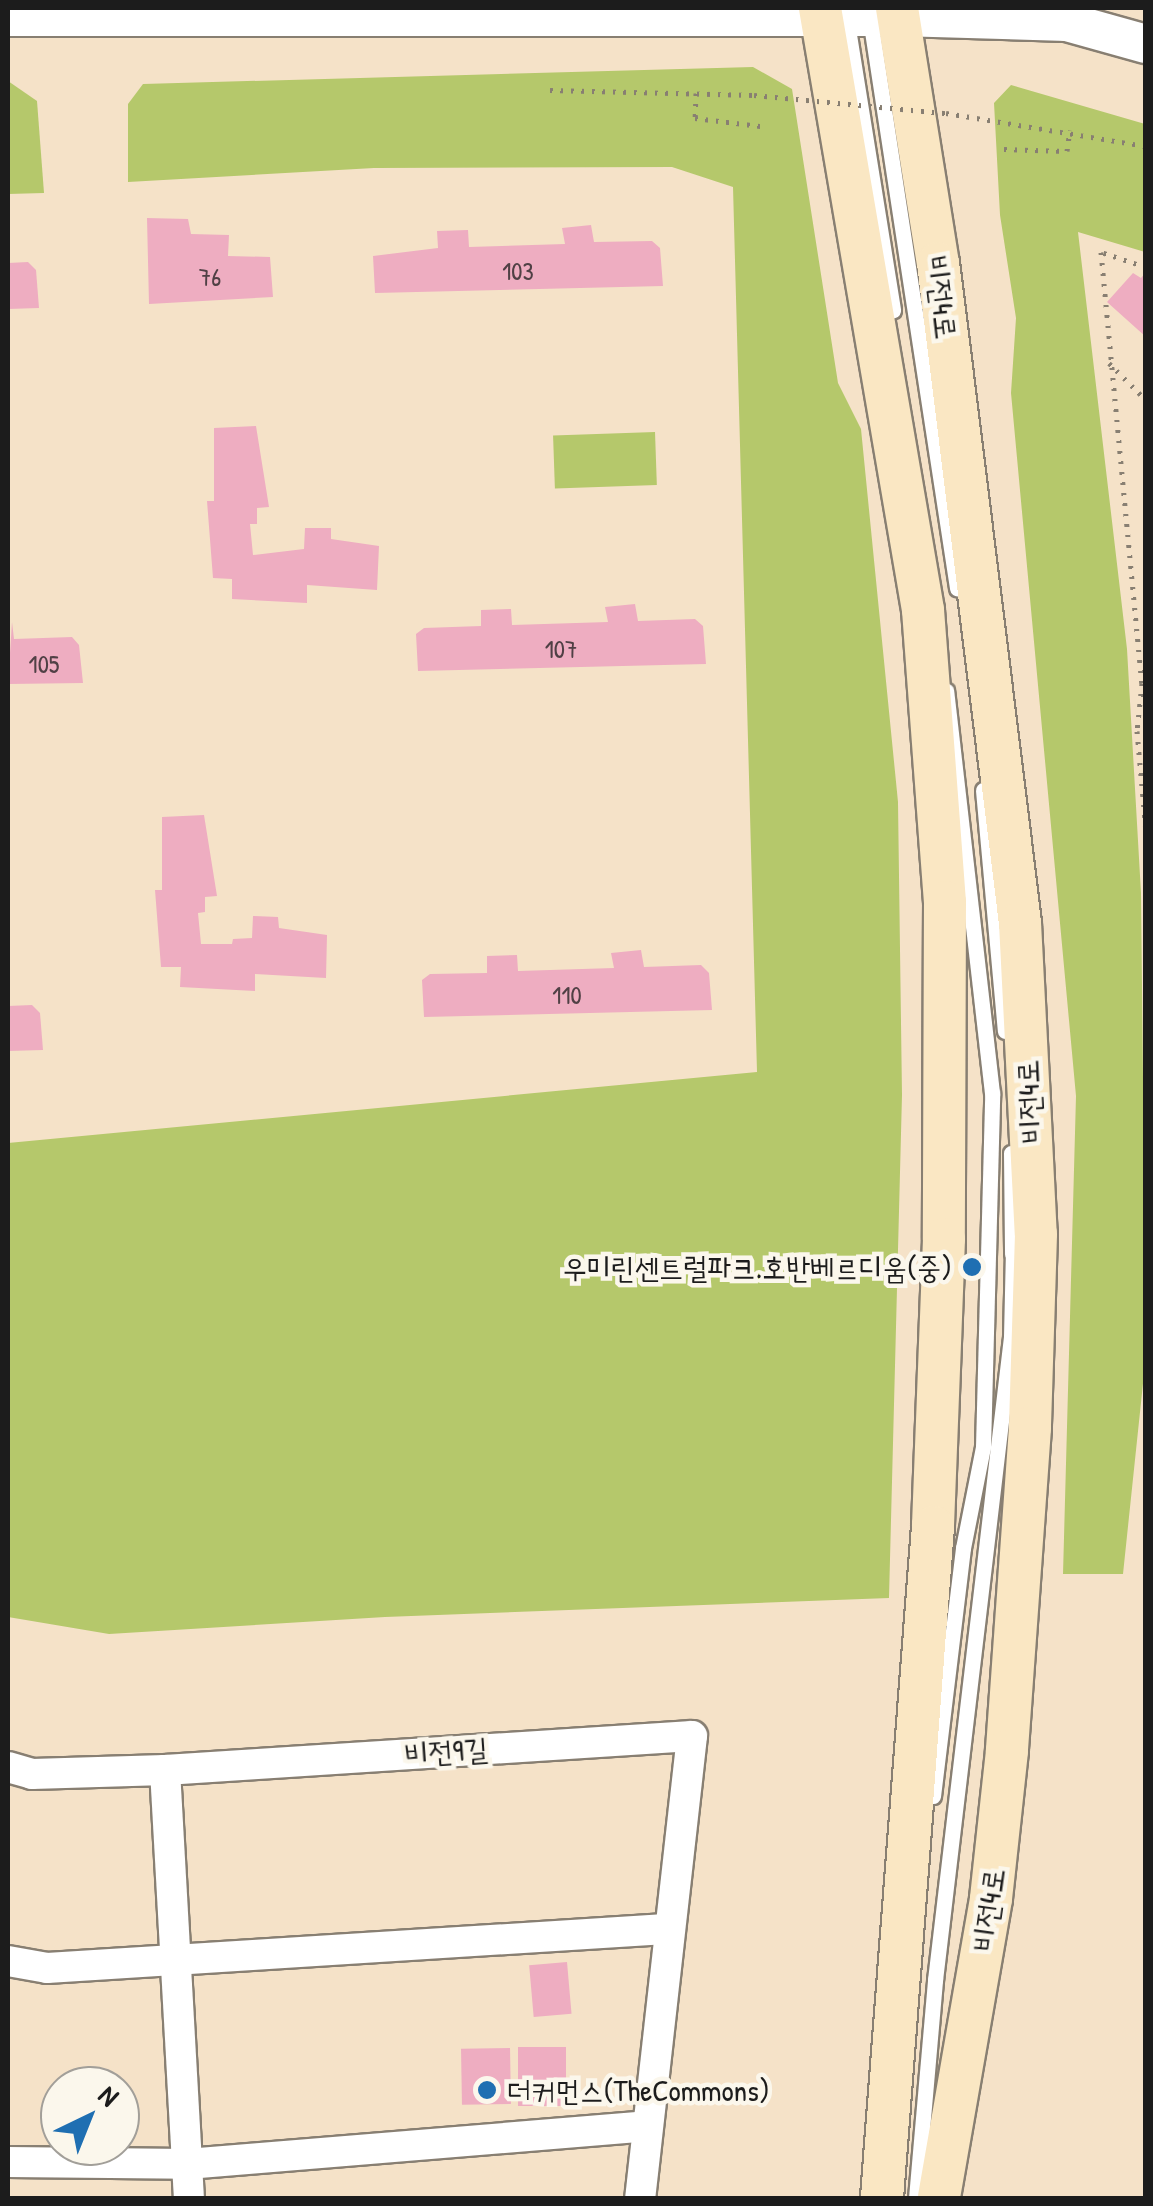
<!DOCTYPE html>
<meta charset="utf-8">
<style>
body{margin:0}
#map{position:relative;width:1153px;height:2206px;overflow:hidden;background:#f5e2c8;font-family:"Patrick Hand","Poor Story",sans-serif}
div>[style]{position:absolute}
.green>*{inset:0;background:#b5c86b;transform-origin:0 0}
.building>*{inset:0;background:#eeadc1;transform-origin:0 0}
.path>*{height:5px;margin-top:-2.5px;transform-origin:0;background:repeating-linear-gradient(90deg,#887f72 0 2.5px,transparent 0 10.5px)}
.roads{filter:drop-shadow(2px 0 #887f72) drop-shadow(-2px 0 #887f72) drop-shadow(0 2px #887f72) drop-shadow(0 -2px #887f72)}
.service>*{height:15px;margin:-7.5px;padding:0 7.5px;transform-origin:7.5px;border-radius:7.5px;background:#fff}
.minor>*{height:30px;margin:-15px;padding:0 15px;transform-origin:15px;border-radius:15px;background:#fff}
.tertiary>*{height:38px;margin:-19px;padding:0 19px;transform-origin:19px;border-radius:19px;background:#fff}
.secondary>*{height:42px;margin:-21px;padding:0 21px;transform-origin:21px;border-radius:21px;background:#fae7c3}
.path-bridge>*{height:5px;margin-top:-2.5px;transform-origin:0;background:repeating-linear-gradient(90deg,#887f72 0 2.5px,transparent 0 10.5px)}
.dots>*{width:28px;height:28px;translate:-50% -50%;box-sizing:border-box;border:5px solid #fbf7ec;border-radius:50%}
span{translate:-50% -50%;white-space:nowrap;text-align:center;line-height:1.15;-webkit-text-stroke:9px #fbf7ec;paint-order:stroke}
.number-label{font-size:25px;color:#504045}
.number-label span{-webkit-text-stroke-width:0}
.street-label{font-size:30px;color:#1c1c1c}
.poi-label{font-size:30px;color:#1c1c1c}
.right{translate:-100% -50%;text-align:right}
.left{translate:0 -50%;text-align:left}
.frame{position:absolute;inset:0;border:10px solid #1c1c1c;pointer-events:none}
.north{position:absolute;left:40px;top:2066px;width:100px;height:100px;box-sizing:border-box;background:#fbf7ec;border:2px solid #a29f99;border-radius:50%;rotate:43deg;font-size:28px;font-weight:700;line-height:40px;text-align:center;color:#1c1c1c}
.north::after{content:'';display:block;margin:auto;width:35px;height:45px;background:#1f6fb2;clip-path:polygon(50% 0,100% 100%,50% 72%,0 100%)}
</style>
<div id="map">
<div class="green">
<i style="clip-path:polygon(753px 67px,792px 89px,838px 383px,861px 429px,898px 802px,902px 1095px,889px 1598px,385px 1617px,109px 1634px,8px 1617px,8px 1143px,757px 1072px,733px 187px,672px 167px,374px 168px,128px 182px,128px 104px,143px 84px)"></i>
<i style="clip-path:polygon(8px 81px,37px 101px,44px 193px,8px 194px)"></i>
<i style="clip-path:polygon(1011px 85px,1145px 124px,1145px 252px,1078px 232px,1127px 649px,1141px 893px,1146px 1355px,1123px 1574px,1063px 1574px,1076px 1096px,1011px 393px,1016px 318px,1000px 215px,994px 103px)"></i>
<i style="left:655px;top:432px;width:53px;height:102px;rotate:88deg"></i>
</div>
<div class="building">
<i style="clip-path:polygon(147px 218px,188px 219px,191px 234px,229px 235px,228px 256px,270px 257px,273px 297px,149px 304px)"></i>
<i style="clip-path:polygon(591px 225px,594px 242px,652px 241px,660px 248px,663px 286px,375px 293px,373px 256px,438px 248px,437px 231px,468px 230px,469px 247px,565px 244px,562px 228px)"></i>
<i style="clip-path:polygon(28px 262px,36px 270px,39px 308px,8px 309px,8px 263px)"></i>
<i style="clip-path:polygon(1146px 272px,1146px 337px,1107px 302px,1133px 273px,1141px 278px)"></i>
<i style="clip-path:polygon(256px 426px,269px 507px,257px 508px,257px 524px,250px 524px,253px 555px,304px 549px,305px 528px,331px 528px,331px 539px,379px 546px,377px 590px,307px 585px,307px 603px,232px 599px,232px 579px,213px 578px,207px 501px,214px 501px,214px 428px)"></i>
<i style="clip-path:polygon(635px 604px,638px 621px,695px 619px,703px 626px,706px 664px,418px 671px,416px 634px,424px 628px,481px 626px,481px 610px,511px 609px,512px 625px,608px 622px,605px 607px)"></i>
<i style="clip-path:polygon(12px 622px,14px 639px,72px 637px,79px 645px,83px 683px,8px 684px)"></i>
<i style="clip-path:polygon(204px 815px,217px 896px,205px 897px,205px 912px,198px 913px,201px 944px,232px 944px,233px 939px,252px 938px,253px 916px,278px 917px,279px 928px,327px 935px,326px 978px,255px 974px,255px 991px,180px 987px,181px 967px,161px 967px,155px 890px,162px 890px,162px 817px)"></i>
<i style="clip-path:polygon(641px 950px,644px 967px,701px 965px,709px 973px,712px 1010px,424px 1017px,422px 980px,430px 974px,487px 973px,487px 956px,517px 955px,518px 971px,614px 968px,611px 953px)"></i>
<i style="clip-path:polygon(32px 1005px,40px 1013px,43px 1050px,8px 1051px,8px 1006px)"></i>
<i style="left:567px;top:1962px;width:52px;height:38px;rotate:85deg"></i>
<i style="left:518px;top:2047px;width:48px;height:59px"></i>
<i style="left:510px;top:2048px;width:56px;height:49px;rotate:89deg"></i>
</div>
<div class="path">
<i style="left:696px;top:93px;width:25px;rotate:92deg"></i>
<i style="left:695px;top:118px;width:73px;rotate:7.1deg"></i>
<i style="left:1004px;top:149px;width:63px;rotate:1.8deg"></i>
<i style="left:1067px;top:151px;width:21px;rotate:-82deg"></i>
<i style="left:1146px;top:267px;width:47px;rotate:-161.6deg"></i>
<i style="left:1101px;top:252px;width:433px;rotate:84.6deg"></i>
<i style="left:1142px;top:683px;width:48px;rotate:95.9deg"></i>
<i style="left:1137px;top:731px;width:101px;rotate:84.9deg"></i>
<i style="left:1109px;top:363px;width:52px;rotate:45deg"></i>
</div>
<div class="roads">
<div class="service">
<i style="left:846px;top:16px;width:298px;rotate:80.9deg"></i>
<i style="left:870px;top:18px;width:577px;rotate:81.32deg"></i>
<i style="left:983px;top:790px;width:242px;rotate:84.8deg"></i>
<i style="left:1011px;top:1153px;width:101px;rotate:89.4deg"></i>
<i style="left:933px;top:1796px;width:250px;rotate:-83.1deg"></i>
<i style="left:963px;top:1548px;width:103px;rotate:-78.8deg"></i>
<i style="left:983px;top:1447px;width:354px;rotate:-88.5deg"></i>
<i style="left:992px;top:1093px;width:405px;rotate:-96.5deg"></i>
<i style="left:916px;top:2198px;width:219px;rotate:-85deg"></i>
<i style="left:935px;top:1980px;width:647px;rotate:-83.26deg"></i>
<i style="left:1011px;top:1337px;width:89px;rotate:-88.7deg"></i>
</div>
<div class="minor">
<i style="left:8px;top:1767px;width:25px;rotate:16deg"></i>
<i style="left:32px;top:1774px;width:133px;rotate:-1.7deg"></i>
<i style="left:165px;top:1770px;width:528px;rotate:-3.69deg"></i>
<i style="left:692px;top:1736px;width:465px;rotate:96.4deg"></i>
<i style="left:165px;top:1770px;width:429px;rotate:86.8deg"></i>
<i style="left:8px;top:1961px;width:40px;rotate:10deg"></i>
<i style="left:47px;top:1968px;width:620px;rotate:-3.61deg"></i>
<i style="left:8px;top:2162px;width:179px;rotate:0.6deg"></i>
<i style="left:187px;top:2164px;width:461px;rotate:-4.7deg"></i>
</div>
<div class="tertiary">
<i style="left:8px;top:17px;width:891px"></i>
<i style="left:899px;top:17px;width:168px;rotate:1.7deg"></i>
<i style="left:1067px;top:22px;width:82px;rotate:15.6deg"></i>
</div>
<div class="secondary">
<i style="left:820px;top:8px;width:611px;rotate:80.29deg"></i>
<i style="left:923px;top:610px;width:293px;rotate:85.7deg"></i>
<i style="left:945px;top:902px;width:337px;rotate:90.2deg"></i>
<i style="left:944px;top:1239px;width:288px;rotate:92.2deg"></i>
<i style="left:933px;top:1527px;width:673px;rotate:94.35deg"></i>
<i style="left:897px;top:8px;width:258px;rotate:80.9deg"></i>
<i style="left:938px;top:263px;width:665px;rotate:82.92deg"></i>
<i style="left:1020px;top:923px;width:311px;rotate:87.1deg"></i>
<i style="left:1036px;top:1234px;width:194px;rotate:91.8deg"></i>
<i style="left:1030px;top:1428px;width:324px;rotate:94.1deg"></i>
<i style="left:1007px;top:1751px;width:149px;rotate:96.2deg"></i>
<i style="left:991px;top:1899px;width:303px;rotate:99.9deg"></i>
</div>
</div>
<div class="path-bridge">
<i style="left:550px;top:90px;width:204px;rotate:1.4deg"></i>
<i style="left:754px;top:95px;width:193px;rotate:5.4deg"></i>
<i style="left:946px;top:113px;width:203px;rotate:9.4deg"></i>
</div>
<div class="dots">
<i style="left:972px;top:1267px;background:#1f6fb2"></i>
<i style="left:487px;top:2090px;background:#1f6fb2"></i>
</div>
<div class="number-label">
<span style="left:518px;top:271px">103</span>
<span style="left:210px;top:277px">76</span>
<span style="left:561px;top:649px">107</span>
<span style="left:44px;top:664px">105</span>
<span style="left:567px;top:995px">110</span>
</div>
<div class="street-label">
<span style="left:942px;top:297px;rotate:83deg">비전4로</span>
<span style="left:1029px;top:1102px;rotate:-93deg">비전4로</span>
<span style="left:446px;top:1751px;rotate:-4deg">비전9길</span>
<span style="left:988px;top:1910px;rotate:-82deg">비전4로</span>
</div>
<div class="poi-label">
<span class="right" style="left:952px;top:1267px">우미린센트럴파크.호반베르디움(중)</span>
<span class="left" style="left:507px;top:2090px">더커먼스(TheCommons)</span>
</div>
<div class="frame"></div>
<div class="north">N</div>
</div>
